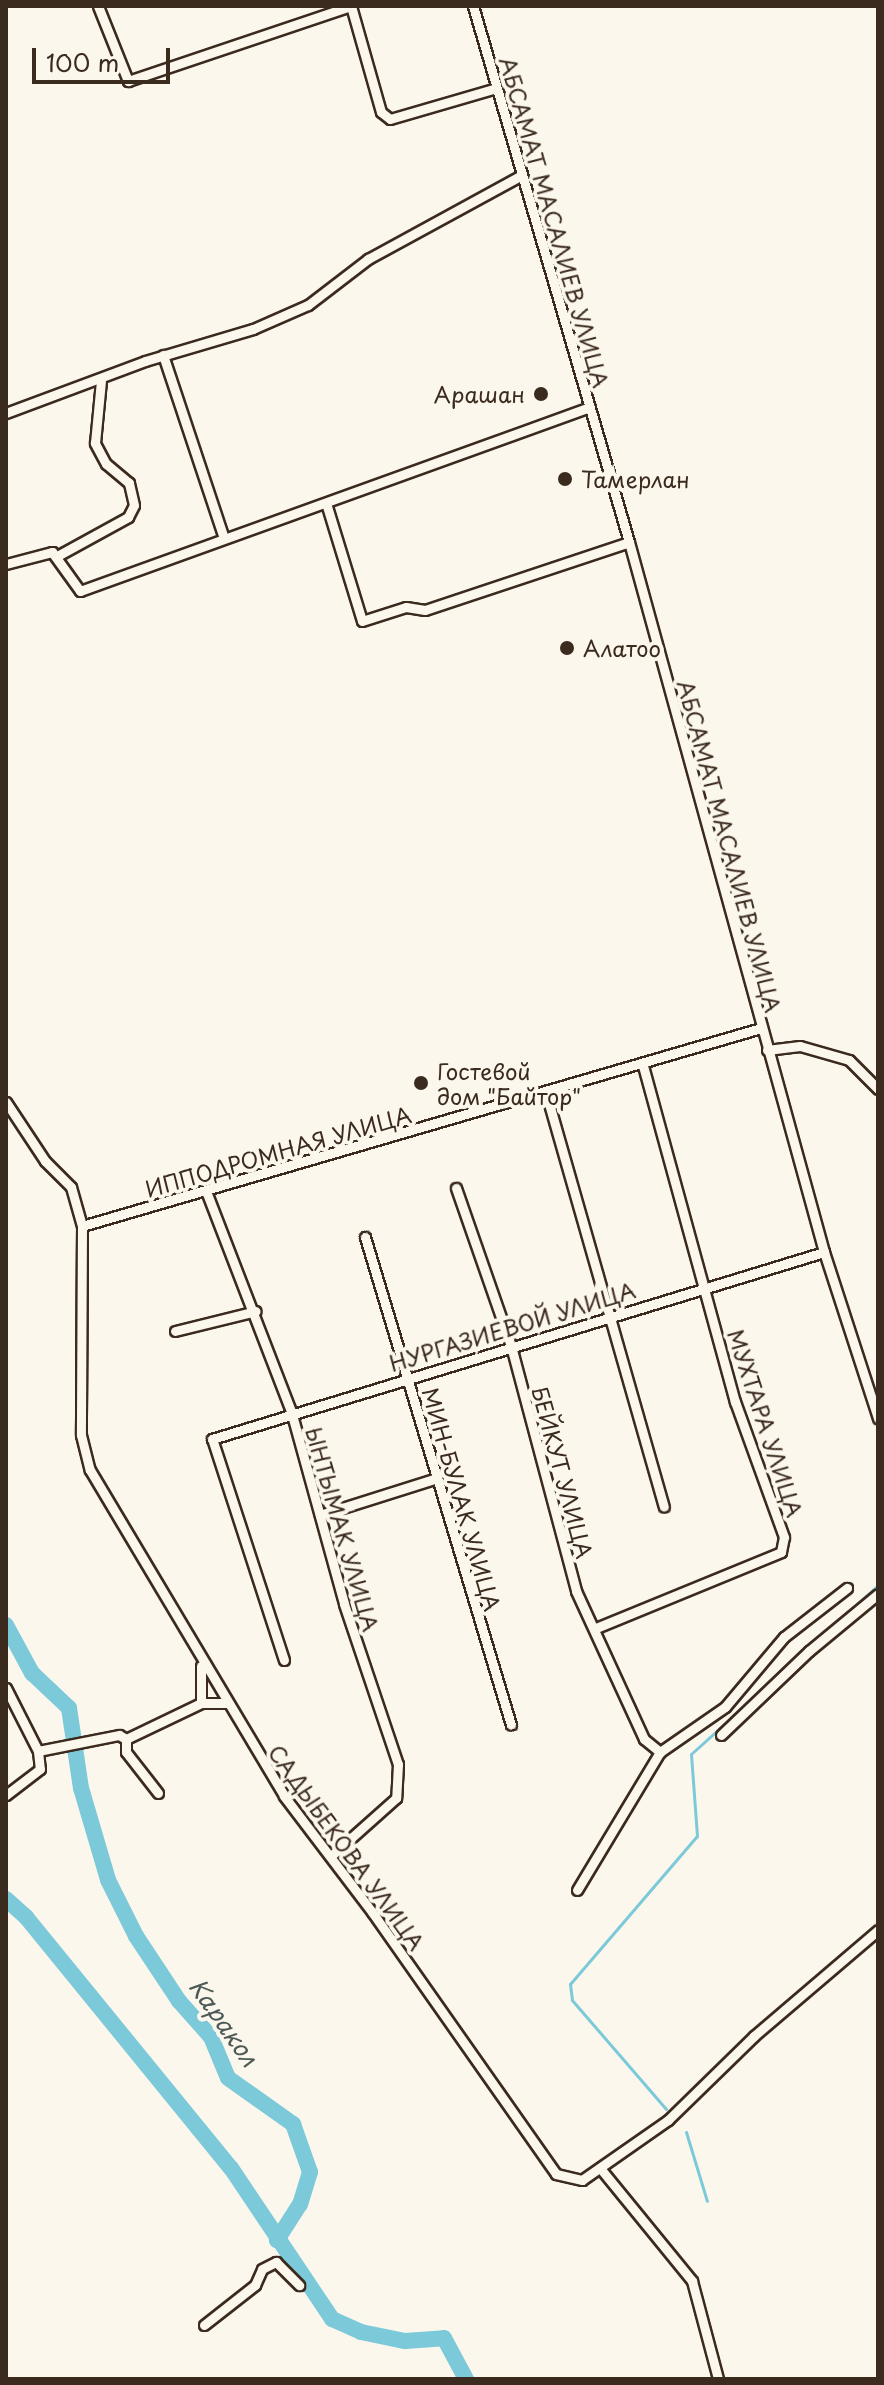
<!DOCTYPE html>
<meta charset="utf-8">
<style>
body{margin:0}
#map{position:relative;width:884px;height:2385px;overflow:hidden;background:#fbf7ec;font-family:"Playpen Sans",sans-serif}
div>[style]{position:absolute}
.stream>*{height:3px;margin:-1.5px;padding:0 1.5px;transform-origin:1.5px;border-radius:1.5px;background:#7cc9da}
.river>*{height:16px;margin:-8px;padding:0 8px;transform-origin:8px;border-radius:8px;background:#7cc9da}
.roads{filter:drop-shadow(2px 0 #3b2a1e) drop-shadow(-2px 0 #3b2a1e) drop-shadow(0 2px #3b2a1e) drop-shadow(0 -2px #3b2a1e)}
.minor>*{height:9px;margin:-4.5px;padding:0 4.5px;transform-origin:4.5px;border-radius:4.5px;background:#fbf7ec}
.dots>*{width:22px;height:22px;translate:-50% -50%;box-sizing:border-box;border:4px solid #fbf7ec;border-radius:50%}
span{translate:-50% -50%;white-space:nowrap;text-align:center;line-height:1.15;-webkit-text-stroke:8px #fbf7ec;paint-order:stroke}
.street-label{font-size:22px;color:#3b2a1e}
.poi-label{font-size:22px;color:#3b2a1e}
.right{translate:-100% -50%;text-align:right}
.left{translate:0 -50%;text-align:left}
.water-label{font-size:24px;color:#4e5a56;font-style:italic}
.frame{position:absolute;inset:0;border:8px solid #3b2a1e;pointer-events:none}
.scale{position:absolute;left:32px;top:48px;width:138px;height:36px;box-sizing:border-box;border:4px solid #3b2a1e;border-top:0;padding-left:10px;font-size:24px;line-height:28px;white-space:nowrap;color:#3b2a1e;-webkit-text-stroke:6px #fbf7ec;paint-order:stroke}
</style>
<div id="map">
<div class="stream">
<i style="left:835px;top:1624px;width:58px;rotate:-42.2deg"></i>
<i style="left:666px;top:2109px;width:144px;rotate:-130.8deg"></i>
<i style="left:572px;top:2000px;width:16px;rotate:-97deg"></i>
<i style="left:570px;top:1984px;width:195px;rotate:-49.4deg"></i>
<i style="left:697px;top:1836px;width:82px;rotate:-94.2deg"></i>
<i style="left:691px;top:1754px;width:94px;rotate:-42deg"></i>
<i style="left:686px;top:2132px;width:72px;rotate:73.1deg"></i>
</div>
<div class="river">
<i style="left:6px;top:1625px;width:55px;rotate:61.6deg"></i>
<i style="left:32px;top:1673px;width:51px;rotate:43.4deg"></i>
<i style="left:69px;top:1708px;width:81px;rotate:81.5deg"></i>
<i style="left:81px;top:1788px;width:96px;rotate:73.6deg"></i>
<i style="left:108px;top:1880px;width:63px;rotate:63.4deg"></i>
<i style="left:136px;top:1936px;width:78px;rotate:56.5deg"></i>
<i style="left:179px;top:2001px;width:48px;rotate:48.4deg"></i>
<i style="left:211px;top:2037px;width:44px;rotate:67.5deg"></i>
<i style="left:228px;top:2078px;width:80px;rotate:35.3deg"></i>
<i style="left:293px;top:2124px;width:51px;rotate:70.5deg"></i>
<i style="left:310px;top:2172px;width:34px;rotate:107deg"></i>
<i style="left:300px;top:2204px;width:43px;rotate:122.6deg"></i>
<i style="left:6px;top:1899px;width:27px;rotate:42deg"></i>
<i style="left:26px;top:1917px;width:324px;rotate:50.8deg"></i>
<i style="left:231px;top:2168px;width:182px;rotate:56.2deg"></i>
<i style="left:332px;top:2319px;width:32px;rotate:24deg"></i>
<i style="left:361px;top:2332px;width:45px;rotate:11.6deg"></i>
<i style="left:405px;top:2341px;width:39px;rotate:-4deg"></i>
<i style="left:444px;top:2338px;width:47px;rotate:61.8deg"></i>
</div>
<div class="roads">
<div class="minor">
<i style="left:98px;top:6px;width:81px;rotate:68.2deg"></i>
<i style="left:128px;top:81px;width:235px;rotate:-18.6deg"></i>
<i style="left:351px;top:6px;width:110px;rotate:74.2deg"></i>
<i style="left:381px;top:112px;width:11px;rotate:38deg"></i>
<i style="left:390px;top:119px;width:111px;rotate:-16.2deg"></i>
<i style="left:473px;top:6px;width:558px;rotate:73.77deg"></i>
<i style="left:629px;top:542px;width:736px;rotate:74.64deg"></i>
<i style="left:824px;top:1252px;width:175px;rotate:72deg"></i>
<i style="left:163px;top:355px;width:193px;rotate:71.6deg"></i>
<i style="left:6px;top:413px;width:148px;rotate:-20.5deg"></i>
<i style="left:145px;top:361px;width:113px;rotate:-16.5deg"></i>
<i style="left:253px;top:329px;width:60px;rotate:-23.6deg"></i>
<i style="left:308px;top:305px;width:76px;rotate:-37.5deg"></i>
<i style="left:368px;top:259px;width:175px;rotate:-28.6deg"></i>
<i style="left:326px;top:503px;width:123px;rotate:73deg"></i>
<i style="left:362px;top:621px;width:46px;rotate:-17.7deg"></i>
<i style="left:406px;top:607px;width:19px;rotate:9deg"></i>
<i style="left:425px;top:610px;width:215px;rotate:-18.4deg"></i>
<i style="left:59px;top:555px;width:79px;rotate:-28.8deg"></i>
<i style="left:128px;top:517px;width:13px;rotate:-63deg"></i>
<i style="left:134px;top:505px;width:23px;rotate:-103deg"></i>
<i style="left:129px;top:483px;width:30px;rotate:-140deg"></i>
<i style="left:106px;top:464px;width:24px;rotate:-118deg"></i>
<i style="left:95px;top:443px;width:62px;rotate:-84.5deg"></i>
<i style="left:6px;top:564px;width:48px;rotate:-14.6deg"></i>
<i style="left:52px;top:552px;width:48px;rotate:54.3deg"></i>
<i style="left:80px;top:591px;width:542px;rotate:-19.84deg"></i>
<i style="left:767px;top:1050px;width:33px;rotate:-7deg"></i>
<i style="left:800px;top:1046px;width:51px;rotate:15.9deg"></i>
<i style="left:849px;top:1060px;width:41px;rotate:45deg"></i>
<i style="left:546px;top:1093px;width:430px;rotate:74.1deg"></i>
<i style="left:6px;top:1102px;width:71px;rotate:56.5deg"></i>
<i style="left:45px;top:1161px;width:37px;rotate:45deg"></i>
<i style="left:71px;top:1187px;width:41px;rotate:74.2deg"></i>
<i style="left:82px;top:1226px;width:209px;rotate:90.3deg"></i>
<i style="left:81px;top:1435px;width:36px;rotate:76deg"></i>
<i style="left:90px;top:1470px;width:379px;rotate:59.2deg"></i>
<i style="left:284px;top:1796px;width:146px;rotate:52.8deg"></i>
<i style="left:372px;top:1912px;width:320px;rotate:54.9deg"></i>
<i style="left:556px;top:2174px;width:27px;rotate:13deg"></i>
<i style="left:582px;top:2180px;width:105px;rotate:-34.9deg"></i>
<i style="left:668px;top:2120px;width:120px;rotate:-44.3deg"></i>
<i style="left:754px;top:2036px;width:163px;rotate:-40.5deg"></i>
<i style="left:456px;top:1188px;width:167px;rotate:70.8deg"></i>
<i style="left:511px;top:1346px;width:253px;rotate:75.1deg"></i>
<i style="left:576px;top:1591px;width:163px;rotate:65.3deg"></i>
<i style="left:644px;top:1739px;width:21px;rotate:39deg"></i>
<i style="left:206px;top:1191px;width:236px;rotate:68.9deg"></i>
<i style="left:291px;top:1411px;width:200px;rotate:74.6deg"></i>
<i style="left:344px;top:1604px;width:169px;rotate:71.4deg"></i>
<i style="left:398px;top:1764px;width:34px;rotate:93deg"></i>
<i style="left:396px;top:1798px;width:87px;rotate:138.3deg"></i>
<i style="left:82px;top:1226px;width:707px;rotate:-16.26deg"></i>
<i style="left:365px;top:1237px;width:509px;rotate:73.34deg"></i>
<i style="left:175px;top:1331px;width:83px;rotate:-13.9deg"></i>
<i style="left:320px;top:1515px;width:123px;rotate:-17.5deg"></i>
<i style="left:596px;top:1628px;width:200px;rotate:-22.3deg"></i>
<i style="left:781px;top:1552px;width:15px;rotate:-79deg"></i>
<i style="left:784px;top:1537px;width:144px;rotate:-109.9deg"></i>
<i style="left:735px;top:1402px;width:349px;rotate:-105.3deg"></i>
<i style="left:284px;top:1660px;width:232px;rotate:-108deg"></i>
<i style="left:212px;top:1439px;width:640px;rotate:-16.99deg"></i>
<i style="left:6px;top:1688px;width:71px;rotate:63.1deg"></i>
<i style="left:38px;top:1751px;width:18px;rotate:84deg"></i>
<i style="left:40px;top:1769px;width:43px;rotate:142.6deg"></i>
<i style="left:201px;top:1703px;width:25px"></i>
<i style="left:721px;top:1735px;width:122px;rotate:-43.7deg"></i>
<i style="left:809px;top:1651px;width:89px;rotate:-39.6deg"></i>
<i style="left:126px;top:1739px;width:13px;rotate:90deg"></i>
<i style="left:126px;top:1752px;width:52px;rotate:52deg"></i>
<i style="left:38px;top:1751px;width:83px;rotate:-11.2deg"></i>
<i style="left:119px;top:1735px;width:8px;rotate:30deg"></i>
<i style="left:126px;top:1739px;width:83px;rotate:-25.6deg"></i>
<i style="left:201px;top:1703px;width:37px;rotate:-90deg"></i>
<i style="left:577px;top:1890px;width:161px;rotate:-59deg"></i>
<i style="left:660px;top:1752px;width:79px;rotate:-34.7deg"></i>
<i style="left:725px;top:1707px;width:92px;rotate:-49.9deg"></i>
<i style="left:784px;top:1637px;width:80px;rotate:-37.9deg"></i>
<i style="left:600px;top:2168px;width:146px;rotate:50.8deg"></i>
<i style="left:692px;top:2281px;width:101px;rotate:75.1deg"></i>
<i style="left:204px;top:2325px;width:65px;rotate:-38.1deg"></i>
<i style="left:255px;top:2285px;width:17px;rotate:-66deg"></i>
<i style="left:262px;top:2269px;width:16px;rotate:-27deg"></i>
<i style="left:276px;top:2262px;width:33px;rotate:45deg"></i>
</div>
</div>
<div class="dots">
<i style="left:541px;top:394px;background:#3b2a1e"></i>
<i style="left:565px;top:479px;background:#3b2a1e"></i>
<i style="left:567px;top:648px;background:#3b2a1e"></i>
<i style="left:421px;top:1083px;background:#3b2a1e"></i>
</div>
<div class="street-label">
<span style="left:555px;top:222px;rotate:74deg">АБСАМАТ МАСАЛИЕВ УЛИЦА</span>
<span style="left:730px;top:846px;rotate:75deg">АБСАМАТ МАСАЛИЕВ УЛИЦА</span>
<span style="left:278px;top:1151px;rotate:-16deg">ИППОДРОМНАЯ УЛИЦА</span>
<span style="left:512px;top:1326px;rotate:-17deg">НУРГАЗИЕВОЙ УЛИЦА</span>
<span style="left:766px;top:1423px;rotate:72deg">МУХТАРА УЛИЦА</span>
<span style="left:563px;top:1472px;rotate:75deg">БЕЙКУТ УЛИЦА</span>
<span style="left:462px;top:1499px;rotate:74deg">МИН-БУЛАК УЛИЦА</span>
<span style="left:343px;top:1529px;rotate:74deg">ЫНТЫМАК УЛИЦА</span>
<span style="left:347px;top:1847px;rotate:54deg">САДЫБЕКОВА УЛИЦА</span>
</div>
<div class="poi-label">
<span class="right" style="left:525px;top:394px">Арашан</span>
<span class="left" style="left:581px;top:479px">Тамерлан</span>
<span class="left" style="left:583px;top:648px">Алатоо</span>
<span class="left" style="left:437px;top:1083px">Гостевой<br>дом "Байтор"</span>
</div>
<div class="water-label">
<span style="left:224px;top:2022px;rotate:55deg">Каракол</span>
</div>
<div class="frame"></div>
<div class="scale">100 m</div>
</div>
